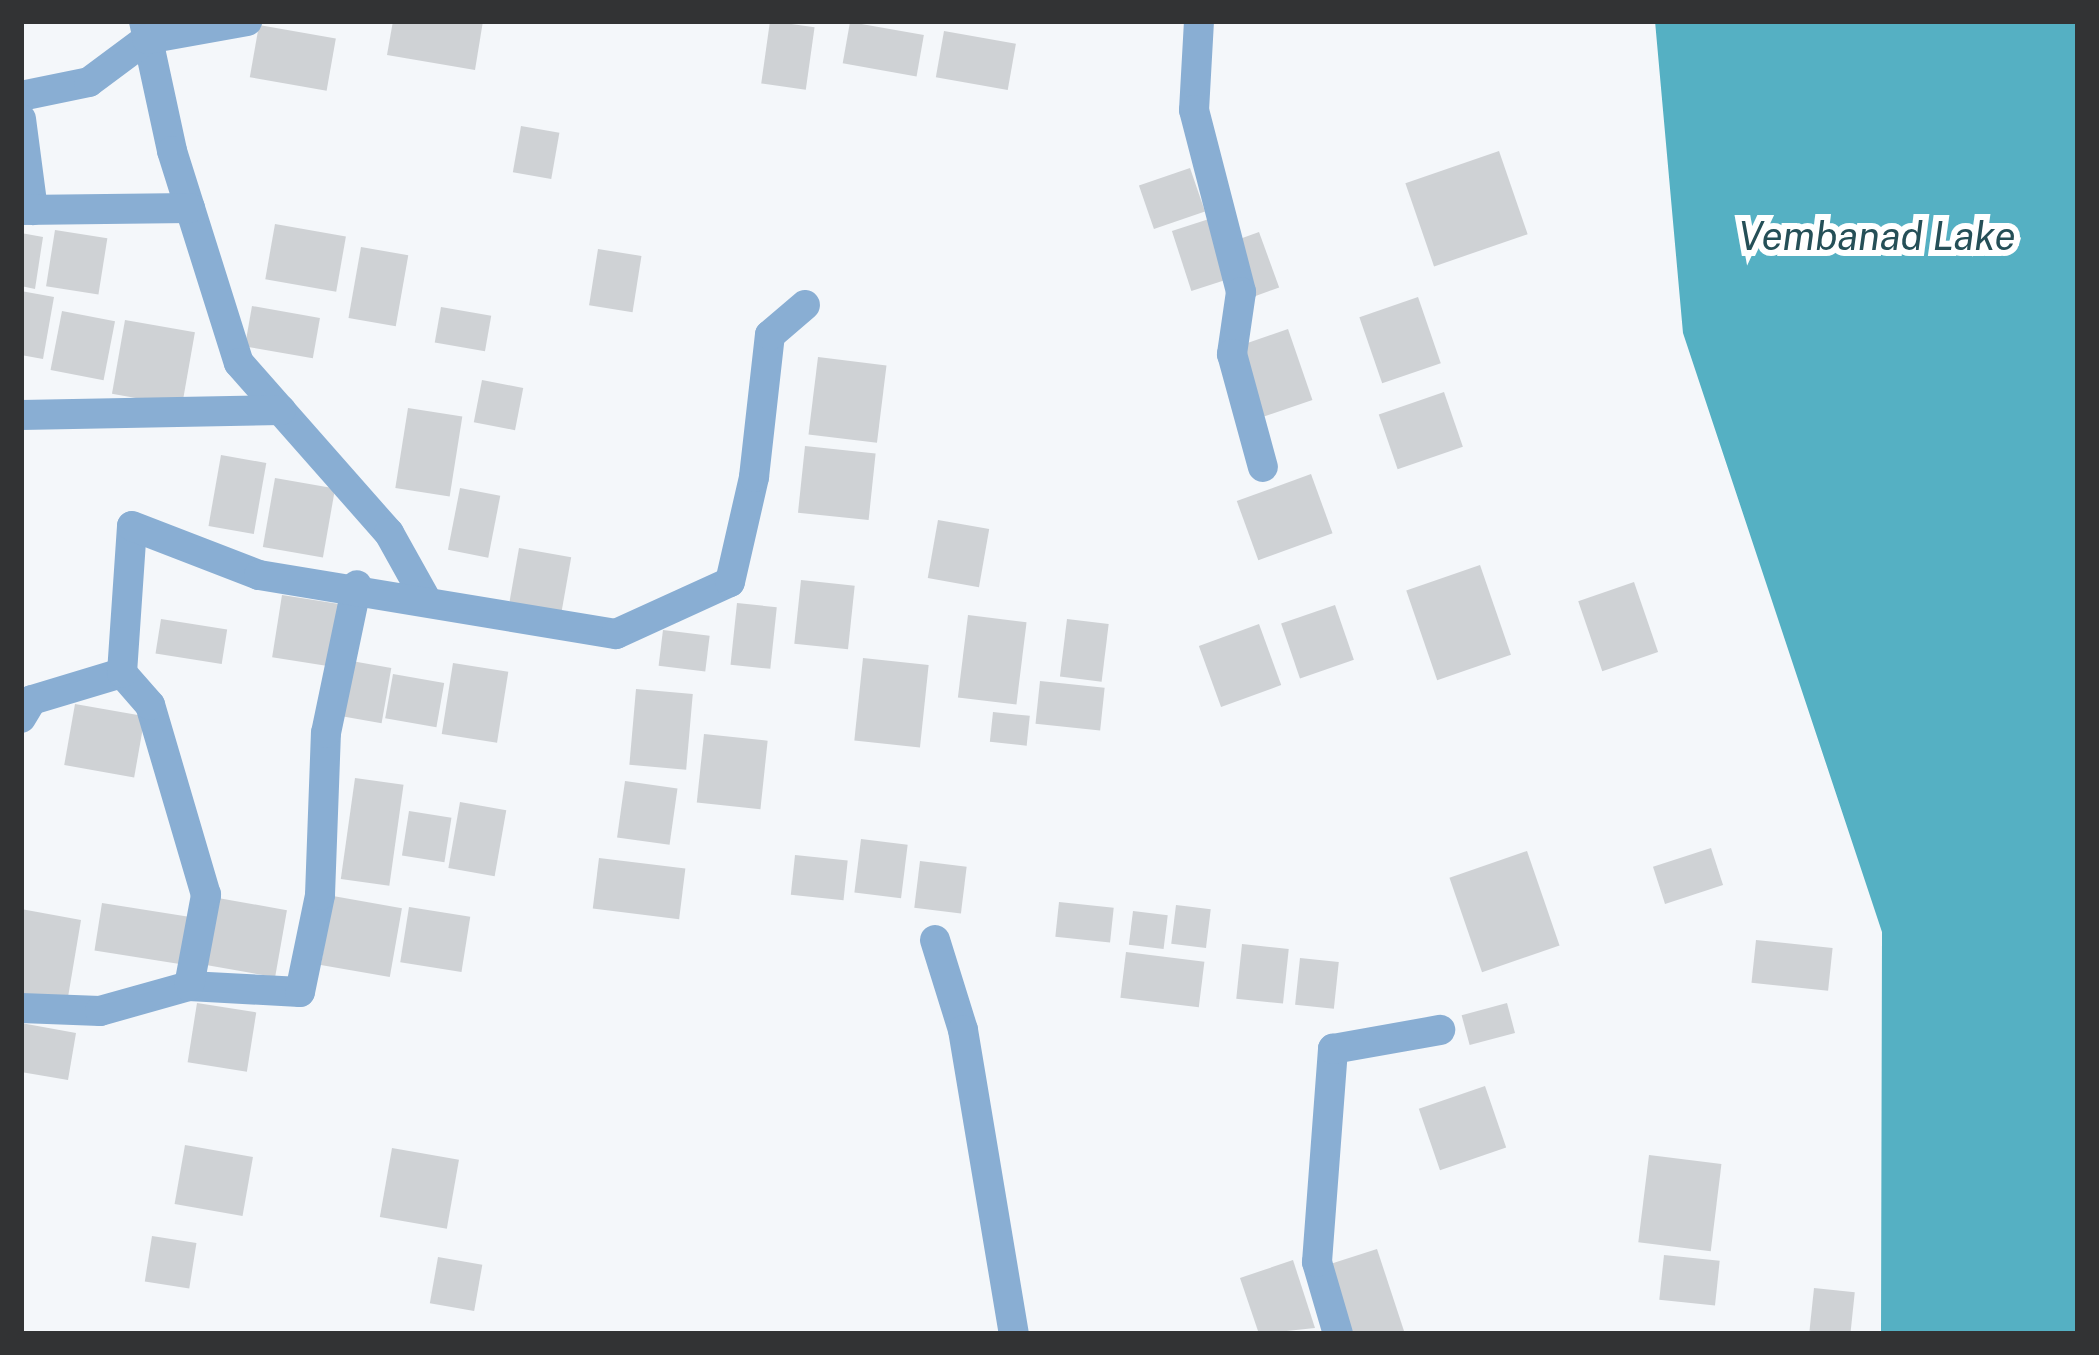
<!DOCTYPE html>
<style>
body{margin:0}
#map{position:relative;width:2099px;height:1355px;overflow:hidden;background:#f4f7fa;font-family:"Public Sans",sans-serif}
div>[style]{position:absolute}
.water>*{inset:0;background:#55b0c3}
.building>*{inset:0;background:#cfd2d5;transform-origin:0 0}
.minor>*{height:30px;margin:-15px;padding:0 15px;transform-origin:15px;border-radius:15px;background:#89aed3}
span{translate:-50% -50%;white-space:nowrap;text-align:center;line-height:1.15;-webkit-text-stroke:12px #fff;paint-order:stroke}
.water-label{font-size:39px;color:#254f57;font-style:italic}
.frame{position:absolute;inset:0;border:24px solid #323334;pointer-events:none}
</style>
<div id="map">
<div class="water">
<i style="clip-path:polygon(1655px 21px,2078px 21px,2078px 1334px,1881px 1334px,1882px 932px,1683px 333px)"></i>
</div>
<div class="building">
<i style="clip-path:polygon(393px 21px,483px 21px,475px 70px,387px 55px)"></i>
<i style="left:770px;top:21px;width:45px;height:63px;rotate:8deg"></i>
<i style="left:850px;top:22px;width:75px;height:42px;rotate:10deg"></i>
<i style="left:259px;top:25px;width:78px;height:53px;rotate:10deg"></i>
<i style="left:944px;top:31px;width:73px;height:47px;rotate:10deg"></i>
<i style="left:521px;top:126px;width:39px;height:47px;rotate:10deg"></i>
<i style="left:1499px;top:151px;width:88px;height:99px;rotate:71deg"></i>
<i style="left:1190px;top:168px;width:46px;height:54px;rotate:71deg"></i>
<i style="left:1209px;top:219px;width:63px;height:39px;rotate:72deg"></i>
<i style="left:275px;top:224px;width:72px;height:56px;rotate:10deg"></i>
<i style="left:55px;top:230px;width:53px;height:57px;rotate:9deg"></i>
<i style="left:1259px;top:232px;width:59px;height:28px;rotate:70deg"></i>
<i style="clip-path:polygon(21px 233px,43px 237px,35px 289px,21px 286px)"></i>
<i style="left:361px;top:247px;width:48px;height:72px;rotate:10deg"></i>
<i style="left:598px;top:249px;width:44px;height:57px;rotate:9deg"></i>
<i style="clip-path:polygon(21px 291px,54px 297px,43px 359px,21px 355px)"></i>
<i style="left:1418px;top:297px;width:70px;height:62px;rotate:71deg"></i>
<i style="left:252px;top:306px;width:69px;height:41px;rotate:10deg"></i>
<i style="left:441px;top:307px;width:51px;height:36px;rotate:10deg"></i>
<i style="left:62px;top:311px;width:54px;height:60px;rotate:11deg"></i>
<i style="left:125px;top:320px;width:71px;height:75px;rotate:10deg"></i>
<i style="left:1288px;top:329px;width:75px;height:52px;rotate:71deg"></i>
<i style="left:818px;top:357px;width:69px;height:78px;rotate:7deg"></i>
<i style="left:482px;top:380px;width:42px;height:43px;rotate:11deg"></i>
<i style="left:1444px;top:392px;width:58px;height:69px;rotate:71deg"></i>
<i style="left:408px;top:408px;width:55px;height:81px;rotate:9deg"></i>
<i style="left:805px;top:446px;width:71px;height:67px;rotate:6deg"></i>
<i style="left:221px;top:455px;width:46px;height:72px;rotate:10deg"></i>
<i style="left:1311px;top:474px;width:63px;height:79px;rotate:70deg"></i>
<i style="left:275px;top:478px;width:61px;height:70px;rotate:10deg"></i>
<i style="left:460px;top:488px;width:41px;height:63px;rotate:11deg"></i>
<i style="left:938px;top:520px;width:52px;height:59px;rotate:10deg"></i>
<i style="left:519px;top:548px;width:53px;height:58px;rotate:10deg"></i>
<i style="left:1480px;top:565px;width:95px;height:78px;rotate:71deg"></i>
<i style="left:801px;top:580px;width:54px;height:64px;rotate:6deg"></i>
<i style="left:1634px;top:582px;width:74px;height:59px;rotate:71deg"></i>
<i style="left:282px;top:595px;width:61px;height:63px;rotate:9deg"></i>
<i style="left:737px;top:603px;width:40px;height:62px;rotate:6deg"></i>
<i style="left:1335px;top:605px;width:58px;height:57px;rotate:71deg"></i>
<i style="left:968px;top:615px;width:59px;height:83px;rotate:7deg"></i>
<i style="left:161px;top:619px;width:67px;height:35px;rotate:9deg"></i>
<i style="left:1067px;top:619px;width:42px;height:58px;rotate:7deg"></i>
<i style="left:1259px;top:624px;width:65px;height:64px;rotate:70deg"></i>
<i style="left:663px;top:630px;width:47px;height:36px;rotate:7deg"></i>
<i style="left:863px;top:658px;width:66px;height:83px;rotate:6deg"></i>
<i style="left:346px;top:660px;width:46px;height:56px;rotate:10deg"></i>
<i style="left:453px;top:663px;width:56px;height:72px;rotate:9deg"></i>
<i style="left:393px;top:674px;width:52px;height:45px;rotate:10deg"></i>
<i style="left:1040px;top:681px;width:65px;height:43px;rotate:6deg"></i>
<i style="left:636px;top:689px;width:57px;height:76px;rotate:5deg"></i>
<i style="left:75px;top:704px;width:71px;height:62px;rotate:10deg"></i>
<i style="left:993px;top:712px;width:37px;height:30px;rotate:6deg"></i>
<i style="left:704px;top:734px;width:64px;height:69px;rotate:6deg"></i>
<i style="left:355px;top:778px;width:49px;height:102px;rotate:8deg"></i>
<i style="left:625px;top:781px;width:53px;height:57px;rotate:8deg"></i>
<i style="left:460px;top:802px;width:47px;height:67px;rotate:10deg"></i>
<i style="left:409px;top:811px;width:43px;height:45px;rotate:9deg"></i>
<i style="left:861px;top:839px;width:47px;height:54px;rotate:7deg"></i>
<i style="left:1711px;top:848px;width:39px;height:61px;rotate:72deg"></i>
<i style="left:1527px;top:851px;width:100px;height:82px;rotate:71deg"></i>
<i style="left:795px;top:855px;width:53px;height:40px;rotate:6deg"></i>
<i style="left:599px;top:858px;width:87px;height:51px;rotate:7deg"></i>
<i style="left:920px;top:861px;width:47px;height:47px;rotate:7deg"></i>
<i style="left:333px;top:896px;width:70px;height:70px;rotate:10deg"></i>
<i style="left:218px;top:898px;width:70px;height:68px;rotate:10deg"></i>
<i style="left:1059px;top:902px;width:55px;height:35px;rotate:6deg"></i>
<i style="left:102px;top:903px;width:91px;height:48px;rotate:9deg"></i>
<i style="left:1176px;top:905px;width:35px;height:39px;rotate:7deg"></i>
<i style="left:409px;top:907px;width:62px;height:56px;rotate:9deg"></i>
<i style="clip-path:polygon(21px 909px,81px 920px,67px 1003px,21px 995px)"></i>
<i style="left:1133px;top:911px;width:35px;height:34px;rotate:7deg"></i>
<i style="left:1756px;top:940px;width:77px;height:43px;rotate:6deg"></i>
<i style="left:1242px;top:944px;width:47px;height:55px;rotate:6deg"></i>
<i style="left:1126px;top:952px;width:79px;height:46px;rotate:7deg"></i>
<i style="left:1300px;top:958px;width:39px;height:47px;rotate:6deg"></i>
<i style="left:197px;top:1003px;width:60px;height:60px;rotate:9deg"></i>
<i style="left:1507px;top:1003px;width:31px;height:47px;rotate:75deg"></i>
<i style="clip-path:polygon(21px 1023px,76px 1033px,68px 1080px,21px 1072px)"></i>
<i style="left:1485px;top:1086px;width:65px;height:70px;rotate:71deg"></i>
<i style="left:185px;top:1145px;width:69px;height:60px;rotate:10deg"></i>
<i style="left:392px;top:1148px;width:68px;height:70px;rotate:10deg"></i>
<i style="left:1649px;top:1155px;width:73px;height:88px;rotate:7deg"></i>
<i style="left:152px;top:1236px;width:45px;height:46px;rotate:9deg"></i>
<i style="clip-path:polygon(1377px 1249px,1405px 1334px,1346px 1334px,1324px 1266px)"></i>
<i style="left:1664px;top:1255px;width:56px;height:45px;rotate:6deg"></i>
<i style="left:438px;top:1257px;width:45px;height:47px;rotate:10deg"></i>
<i style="clip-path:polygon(1293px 1260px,1315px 1328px,1259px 1334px,1240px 1278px)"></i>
<i style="left:1814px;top:1288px;width:41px;height:43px;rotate:6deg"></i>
</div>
<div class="minor">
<i style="left:144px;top:21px;width:133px;rotate:77.8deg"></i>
<i style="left:172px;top:151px;width:222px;rotate:72.5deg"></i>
<i style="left:239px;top:363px;width:227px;rotate:48.6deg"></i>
<i style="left:389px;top:533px;width:72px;rotate:60.9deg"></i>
<i style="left:1199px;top:21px;width:89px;rotate:93.2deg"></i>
<i style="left:1194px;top:110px;width:188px;rotate:75.5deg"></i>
<i style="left:1241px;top:292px;width:63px;rotate:98.3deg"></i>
<i style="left:1232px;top:354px;width:117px;rotate:74.7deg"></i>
<i style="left:21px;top:96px;width:69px;rotate:-11.6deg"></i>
<i style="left:89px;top:82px;width:72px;rotate:-36.6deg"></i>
<i style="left:147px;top:39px;width:102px;rotate:-10.2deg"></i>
<i style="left:21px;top:119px;width:92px;rotate:82.5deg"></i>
<i style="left:21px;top:210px;width:169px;rotate:-0.7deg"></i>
<i style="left:21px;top:415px;width:260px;rotate:-1.1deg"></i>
<i style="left:21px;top:718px;width:21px;rotate:-59deg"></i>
<i style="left:32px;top:700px;width:94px;rotate:-16.7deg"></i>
<i style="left:935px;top:940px;width:94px;rotate:72.7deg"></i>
<i style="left:963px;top:1030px;width:308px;rotate:80.5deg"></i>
<i style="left:189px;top:986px;width:111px;rotate:3.1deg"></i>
<i style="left:300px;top:992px;width:99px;rotate:-78.3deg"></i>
<i style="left:320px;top:895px;width:162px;rotate:-87.9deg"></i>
<i style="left:326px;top:733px;width:151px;rotate:-78.2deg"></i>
<i style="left:21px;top:1008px;width:79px;rotate:2.2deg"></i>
<i style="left:100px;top:1011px;width:92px;rotate:-15.7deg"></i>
<i style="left:189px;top:986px;width:93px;rotate:-79.4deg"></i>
<i style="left:206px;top:895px;width:198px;rotate:-106.4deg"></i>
<i style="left:150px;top:705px;width:43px;rotate:-131.2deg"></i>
<i style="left:122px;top:673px;width:147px;rotate:-86.1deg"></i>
<i style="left:132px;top:526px;width:136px;rotate:21.1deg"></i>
<i style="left:259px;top:575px;width:362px;rotate:9.4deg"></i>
<i style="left:616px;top:634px;width:125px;rotate:-24.5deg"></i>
<i style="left:730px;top:582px;width:108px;rotate:-77.1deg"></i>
<i style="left:754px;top:477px;width:143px;rotate:-83.6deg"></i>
<i style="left:770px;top:335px;width:46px;rotate:-40.6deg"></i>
<i style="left:1338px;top:1334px;width:75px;rotate:-106.3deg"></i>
<i style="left:1317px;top:1262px;width:214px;rotate:-85.7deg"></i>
<i style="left:1333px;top:1049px;width:109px;rotate:-10.1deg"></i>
</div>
<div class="water-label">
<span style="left:1877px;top:236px">Vembanad Lake</span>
</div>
<div class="frame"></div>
</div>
